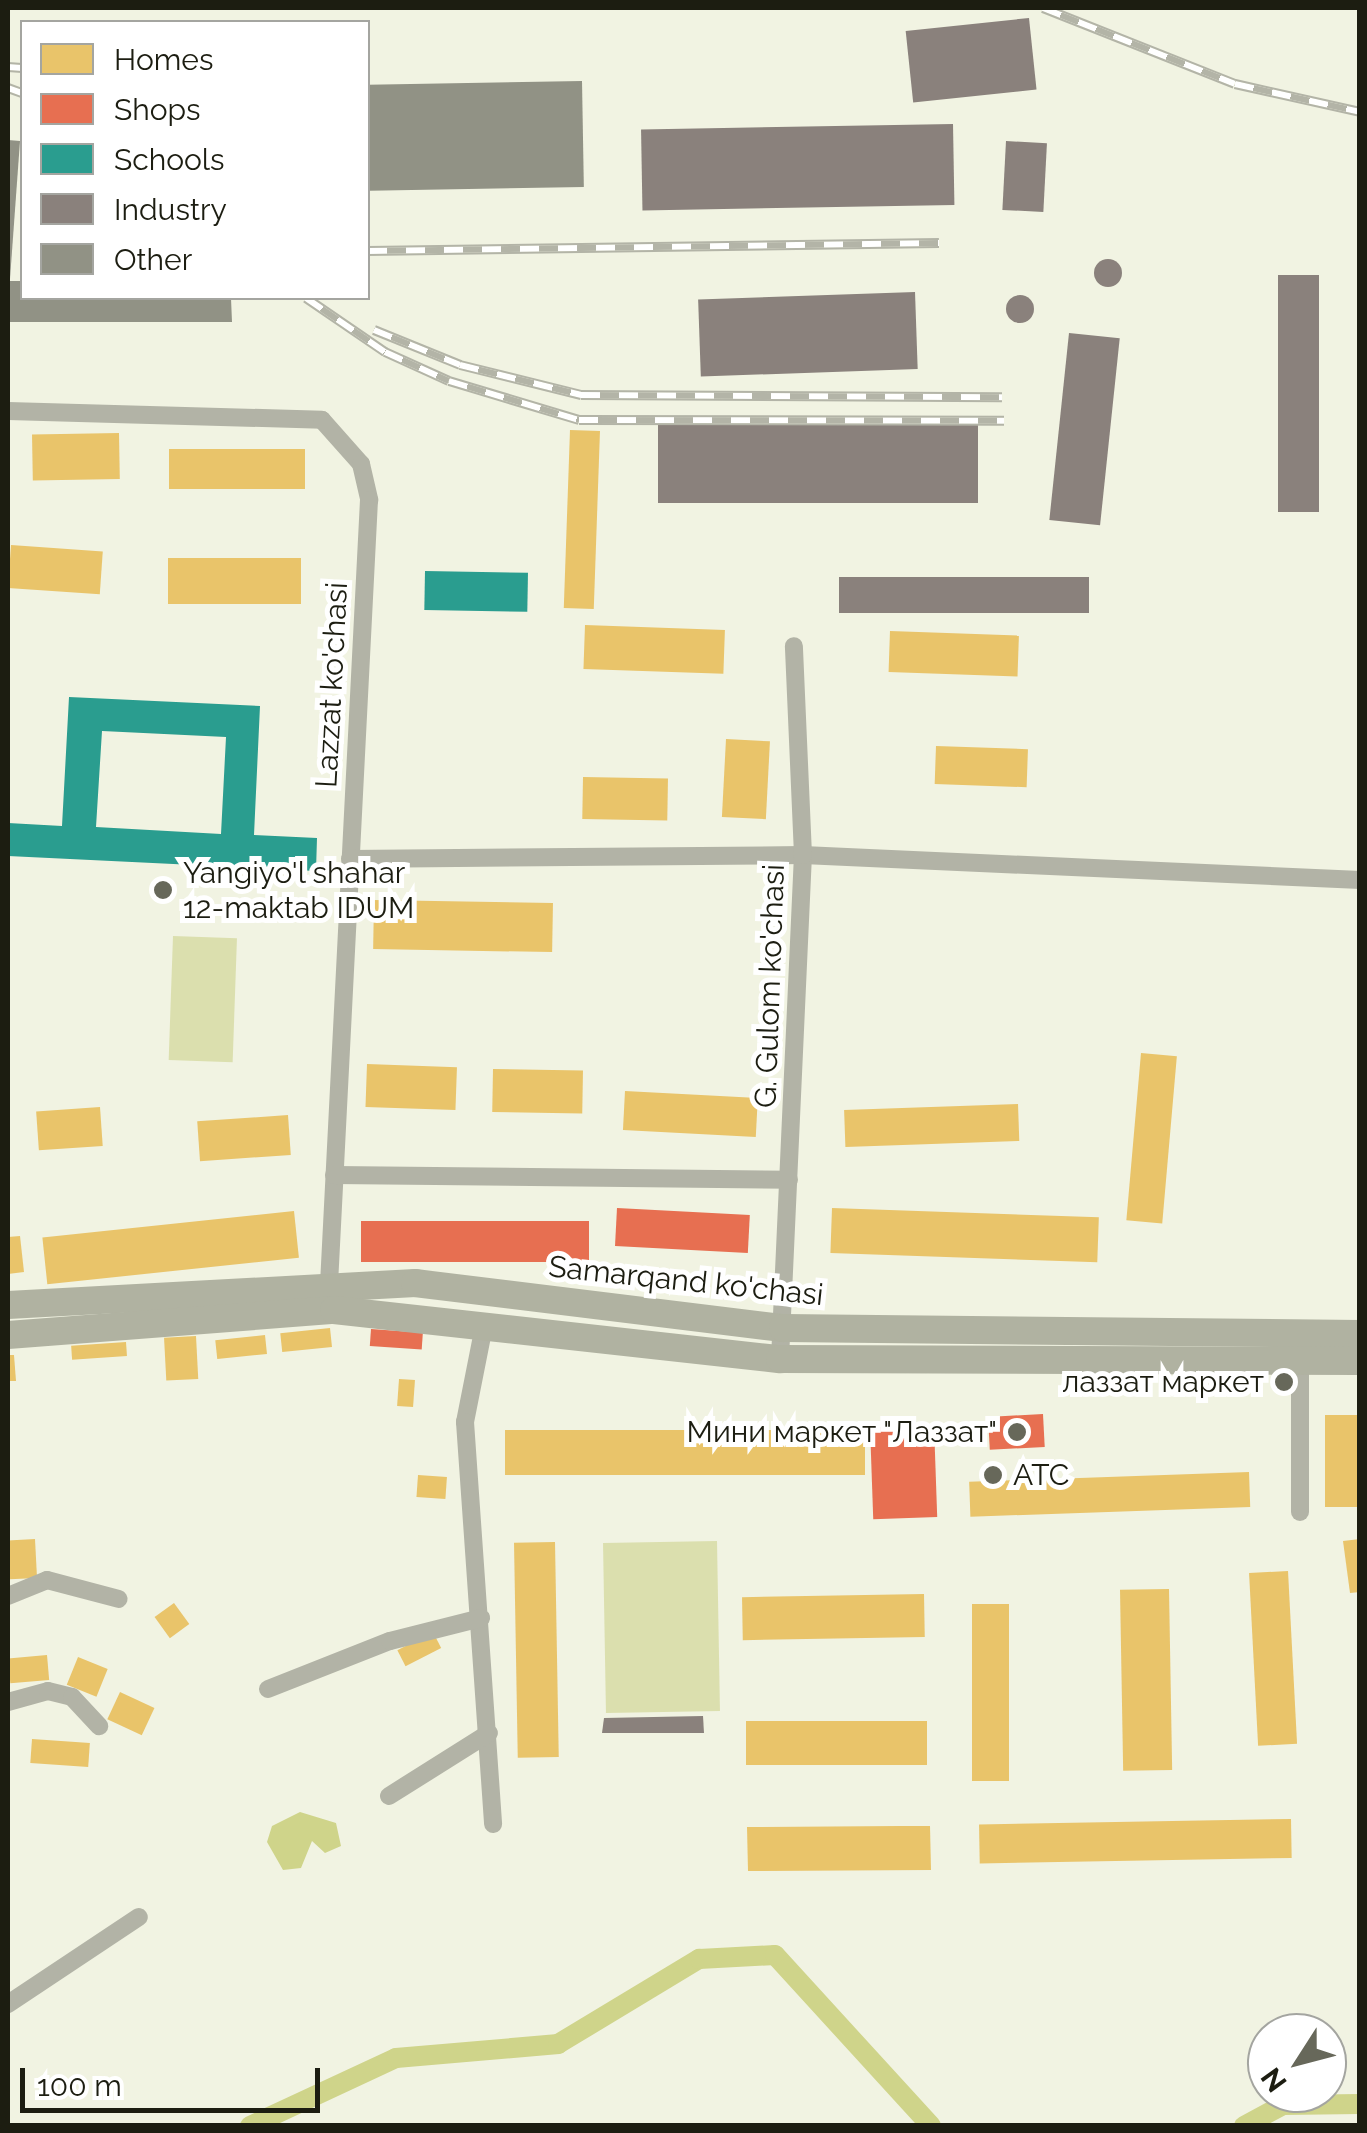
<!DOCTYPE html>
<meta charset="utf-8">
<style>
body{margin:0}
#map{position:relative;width:1367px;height:2133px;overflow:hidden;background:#f1f3e2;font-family:Raleway,sans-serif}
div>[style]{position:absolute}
.green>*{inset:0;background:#dbdfae;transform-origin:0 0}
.water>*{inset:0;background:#cfd48a}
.homes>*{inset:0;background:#e9c46a;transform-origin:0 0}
.shops>*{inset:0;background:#e76f51;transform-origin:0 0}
.schools>*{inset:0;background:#2a9d8f;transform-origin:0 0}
.industry>*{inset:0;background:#8a817c;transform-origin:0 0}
.round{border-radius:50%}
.canal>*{height:20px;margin:-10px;padding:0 10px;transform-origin:10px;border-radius:10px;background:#cfd48a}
.building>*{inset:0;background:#919285;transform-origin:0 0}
.minor>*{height:18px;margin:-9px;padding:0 9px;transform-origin:9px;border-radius:9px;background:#b2b3a6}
.secondary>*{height:28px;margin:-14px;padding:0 14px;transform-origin:14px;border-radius:14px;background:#b0b2a1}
.rail>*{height:10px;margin-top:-5px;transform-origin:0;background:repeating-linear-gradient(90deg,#fff 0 19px,#b3b4a7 0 38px);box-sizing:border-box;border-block:2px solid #b3b4a7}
.dots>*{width:28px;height:28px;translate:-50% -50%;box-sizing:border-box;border:5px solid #fff;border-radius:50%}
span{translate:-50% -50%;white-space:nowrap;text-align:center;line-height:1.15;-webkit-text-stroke:10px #fff;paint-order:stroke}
.street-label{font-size:30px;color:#1c1d11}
.poi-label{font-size:30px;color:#1c1d11}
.left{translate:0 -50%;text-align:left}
.right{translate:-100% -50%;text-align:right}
.frame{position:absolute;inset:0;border:10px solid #1c1d11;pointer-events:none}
.legend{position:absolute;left:20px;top:20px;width:350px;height:280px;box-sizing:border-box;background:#fff;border:2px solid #a4a5a0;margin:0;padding:12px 18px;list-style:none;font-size:30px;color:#1c1d11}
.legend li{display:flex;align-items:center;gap:20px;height:50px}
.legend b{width:50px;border:2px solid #a4a5a0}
.north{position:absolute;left:1247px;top:2013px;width:100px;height:100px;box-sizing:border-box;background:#fff;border:2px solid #a4a5a0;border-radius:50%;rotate:234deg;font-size:28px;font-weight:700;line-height:40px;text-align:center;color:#1c1d11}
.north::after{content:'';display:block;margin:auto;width:35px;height:45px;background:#67685a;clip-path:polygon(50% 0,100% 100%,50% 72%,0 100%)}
.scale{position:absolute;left:20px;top:2068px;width:300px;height:45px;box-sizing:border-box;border:5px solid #1c1d11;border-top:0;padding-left:12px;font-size:30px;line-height:35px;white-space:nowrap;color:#1c1d11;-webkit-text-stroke:8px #fff;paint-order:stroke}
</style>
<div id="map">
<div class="green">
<i style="left:173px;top:936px;width:64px;height:124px;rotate:2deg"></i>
<i style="left:717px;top:1541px;width:170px;height:114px;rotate:89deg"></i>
</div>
<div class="water">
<i style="clip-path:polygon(300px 1812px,336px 1823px,341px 1846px,325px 1853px,312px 1841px,301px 1868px,283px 1870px,267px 1842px,272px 1826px)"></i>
</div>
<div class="homes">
<i style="left:570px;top:430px;width:30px;height:178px;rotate:2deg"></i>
<i style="left:119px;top:433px;width:46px;height:87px;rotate:89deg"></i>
<i style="left:169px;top:449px;width:136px;height:40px"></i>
<i style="left:11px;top:545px;width:92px;height:43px;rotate:4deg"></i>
<i style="left:168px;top:558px;width:133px;height:46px"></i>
<i style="left:585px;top:625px;width:140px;height:44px;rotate:2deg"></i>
<i style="left:890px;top:631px;width:129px;height:41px;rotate:2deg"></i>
<i style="left:726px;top:739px;width:44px;height:78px;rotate:3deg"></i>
<i style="left:936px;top:746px;width:92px;height:38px;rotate:2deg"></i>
<i style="left:583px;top:777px;width:85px;height:42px;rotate:1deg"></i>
<i style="left:374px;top:900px;width:179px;height:49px;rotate:1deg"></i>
<i style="left:1141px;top:1053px;width:36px;height:168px;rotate:5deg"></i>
<i style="left:367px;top:1064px;width:90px;height:43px;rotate:2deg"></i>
<i style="left:493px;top:1069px;width:90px;height:43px;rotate:1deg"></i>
<i style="left:625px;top:1091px;width:133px;height:39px;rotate:3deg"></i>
<i style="left:1018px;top:1104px;width:37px;height:174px;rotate:88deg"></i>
<i style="left:100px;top:1107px;width:39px;height:64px;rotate:86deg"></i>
<i style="left:288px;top:1115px;width:40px;height:91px;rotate:86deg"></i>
<i style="left:832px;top:1208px;width:267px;height:45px;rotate:2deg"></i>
<i style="left:294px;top:1211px;width:47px;height:253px;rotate:84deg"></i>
<i style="clip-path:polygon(20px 1236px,24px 1272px,8px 1274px,8px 1237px)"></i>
<i style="left:330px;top:1328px;width:19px;height:50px;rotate:84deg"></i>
<i style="left:265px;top:1335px;width:19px;height:50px;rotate:84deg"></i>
<i style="left:196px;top:1336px;width:43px;height:32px;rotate:87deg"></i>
<i style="left:126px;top:1342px;width:14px;height:55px;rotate:86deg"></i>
<i style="clip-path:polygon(8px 1355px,14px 1355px,16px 1381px,8px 1381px)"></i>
<i style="left:399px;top:1379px;width:16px;height:27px;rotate:4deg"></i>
<i style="left:1360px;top:1415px;width:92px;height:35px;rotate:90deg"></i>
<i style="left:505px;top:1430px;width:360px;height:45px"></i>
<i style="left:1249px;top:1472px;width:35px;height:280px;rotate:88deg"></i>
<i style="left:418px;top:1475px;width:29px;height:22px;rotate:4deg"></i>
<i style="left:35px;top:1539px;width:39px;height:27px;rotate:87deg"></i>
<i style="clip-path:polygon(1360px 1539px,1360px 1592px,1350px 1593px,1343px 1541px)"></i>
<i style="left:555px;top:1542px;width:215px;height:41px;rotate:89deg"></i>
<i style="left:1288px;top:1571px;width:173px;height:39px;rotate:87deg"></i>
<i style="left:1169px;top:1589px;width:181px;height:49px;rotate:89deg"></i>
<i style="left:924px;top:1594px;width:43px;height:182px;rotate:89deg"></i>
<i style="left:174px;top:1603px;width:26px;height:24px;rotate:54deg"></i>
<i style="left:972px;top:1604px;width:37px;height:177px"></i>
<i style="left:433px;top:1632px;width:18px;height:40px;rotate:63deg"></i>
<i style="left:47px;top:1655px;width:25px;height:39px;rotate:85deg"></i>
<i style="left:78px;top:1657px;width:32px;height:30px;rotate:22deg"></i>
<i style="left:120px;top:1692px;width:38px;height:30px;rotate:25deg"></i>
<i style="left:927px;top:1721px;width:44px;height:181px;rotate:90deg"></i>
<i style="left:32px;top:1739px;width:58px;height:24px;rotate:4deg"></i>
<i style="left:1291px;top:1819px;width:39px;height:312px;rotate:89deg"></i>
<i style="clip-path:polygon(900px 1826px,930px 1826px,931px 1870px,748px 1871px,747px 1827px)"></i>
</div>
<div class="shops">
<i style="left:617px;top:1208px;width:133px;height:38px;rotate:3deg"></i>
<i style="left:361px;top:1221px;width:228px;height:41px"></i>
<i style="left:371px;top:1329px;width:52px;height:17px;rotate:4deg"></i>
<i style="left:1043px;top:1414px;width:33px;height:55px;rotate:87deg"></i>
<i style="left:934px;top:1425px;width:92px;height:64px;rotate:88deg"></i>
</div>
<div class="schools">
<i style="left:425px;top:571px;width:103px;height:39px;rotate:1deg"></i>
<i style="clip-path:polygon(evenodd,69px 697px,260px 706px,254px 835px,317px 838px,316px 871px,8px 856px,8px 823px,62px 826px,69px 697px,102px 731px,226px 737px,221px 834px,96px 827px,102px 731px)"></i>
</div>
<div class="industry">
<i style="left:1029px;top:18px;width:72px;height:124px;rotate:84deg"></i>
<i style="left:953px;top:124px;width:81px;height:312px;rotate:89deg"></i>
<i style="left:1006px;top:141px;width:41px;height:69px;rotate:3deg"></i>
<i class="round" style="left:1094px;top:259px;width:28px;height:28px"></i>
<i style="left:1278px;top:275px;width:41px;height:237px"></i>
<i style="left:915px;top:292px;width:77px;height:217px;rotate:88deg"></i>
<i class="round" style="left:1006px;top:295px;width:28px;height:28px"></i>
<i style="left:1069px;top:333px;width:51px;height:188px;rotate:6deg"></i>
<i style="left:978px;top:425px;width:78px;height:320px;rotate:90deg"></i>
<i style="left:839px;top:577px;width:250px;height:36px"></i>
<i style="clip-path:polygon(703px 1716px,704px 1733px,602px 1733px,604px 1718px)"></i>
</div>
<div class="canal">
<i style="left:250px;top:2126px;width:161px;rotate:-25deg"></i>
<i style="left:396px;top:2058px;width:163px;rotate:-4.9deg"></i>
<i style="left:558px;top:2044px;width:165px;rotate:-31.1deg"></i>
<i style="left:699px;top:1959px;width:76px;rotate:-3deg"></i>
<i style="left:775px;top:1955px;width:231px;rotate:47.6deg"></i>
<i style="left:1244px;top:2126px;width:44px;rotate:-28.3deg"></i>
<i style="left:1283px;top:2105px;width:77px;rotate:-0.7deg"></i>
</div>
<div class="building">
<i style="left:582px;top:81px;width:106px;height:214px;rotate:89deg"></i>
<i style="clip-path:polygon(8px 140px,20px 141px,10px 279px,8px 278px)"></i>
<i style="clip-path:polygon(8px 281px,22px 281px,22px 298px,231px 298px,232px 322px,8px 322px)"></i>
</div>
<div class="minor">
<i style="left:8px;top:411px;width:314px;rotate:1.6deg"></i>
<i style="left:322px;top:420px;width:59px;rotate:48.4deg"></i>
<i style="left:361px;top:464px;width:37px;rotate:77deg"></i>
<i style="left:369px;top:500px;width:784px;rotate:92.92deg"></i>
<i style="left:350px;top:859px;width:453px;rotate:-0.5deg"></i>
<i style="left:803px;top:855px;width:558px;rotate:2.57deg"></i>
<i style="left:334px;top:1175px;width:455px;rotate:0.6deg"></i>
<i style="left:484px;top:1326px;width:98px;rotate:101.2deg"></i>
<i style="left:465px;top:1422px;width:403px;rotate:86deg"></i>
<i style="left:780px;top:1359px;width:505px;rotate:-87.39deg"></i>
<i style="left:803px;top:855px;width:209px;rotate:-92.5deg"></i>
<i style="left:1300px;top:1363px;width:149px;rotate:90deg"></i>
<i style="left:8px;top:1596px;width:42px;rotate:-22.3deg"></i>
<i style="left:47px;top:1580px;width:74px;rotate:14.8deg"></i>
<i style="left:268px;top:1689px;width:131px;rotate:-21.5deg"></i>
<i style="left:390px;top:1641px;width:94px;rotate:-14.2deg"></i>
<i style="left:8px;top:1702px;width:41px;rotate:-15.4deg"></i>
<i style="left:48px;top:1691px;width:25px;rotate:14deg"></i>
<i style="left:72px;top:1697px;width:40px;rotate:47deg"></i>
<i style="left:389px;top:1796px;width:118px;rotate:-32.2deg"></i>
<i style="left:8px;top:2004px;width:157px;rotate:-33.6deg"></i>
</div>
<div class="secondary">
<i style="left:8px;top:1305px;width:408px;rotate:-3.1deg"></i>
<i style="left:415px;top:1283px;width:371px;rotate:7deg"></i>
<i style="left:783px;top:1328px;width:577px;rotate:0.6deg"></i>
<i style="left:8px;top:1335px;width:327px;rotate:-4.4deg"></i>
<i style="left:334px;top:1310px;width:449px;rotate:6.3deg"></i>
<i style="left:780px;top:1359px;width:580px;rotate:0.2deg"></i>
</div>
<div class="rail">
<i style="left:1043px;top:8px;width:206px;rotate:21.6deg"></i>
<i style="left:1235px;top:84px;width:128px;rotate:12.6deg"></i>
<i style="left:8px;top:67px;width:14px;rotate:4deg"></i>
<i style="left:8px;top:88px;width:15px;rotate:20deg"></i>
<i style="left:368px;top:251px;width:571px;rotate:-0.8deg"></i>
<i style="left:306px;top:298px;width:96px;rotate:34.4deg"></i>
<i style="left:385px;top:352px;width:70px;rotate:24.4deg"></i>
<i style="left:449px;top:381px;width:136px;rotate:16.7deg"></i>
<i style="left:579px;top:420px;width:425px;rotate:0.1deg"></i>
<i style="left:374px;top:330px;width:93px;rotate:22.1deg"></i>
<i style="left:460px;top:365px;width:125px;rotate:13.9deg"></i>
<i style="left:581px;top:395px;width:421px;rotate:0.3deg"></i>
</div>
<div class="dots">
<i style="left:163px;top:890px;background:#67685a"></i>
<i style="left:1284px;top:1382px;background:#67685a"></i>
<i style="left:1017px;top:1432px;background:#67685a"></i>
<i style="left:993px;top:1475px;background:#67685a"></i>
</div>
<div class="street-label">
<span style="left:332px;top:685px;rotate:-87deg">Lazzat ko'chasi</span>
<span style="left:770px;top:986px;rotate:-88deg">G. Gulom ko'chasi</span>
<span style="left:686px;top:1281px;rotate:6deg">Samarqand ko'chasi</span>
</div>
<div class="poi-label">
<span class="left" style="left:183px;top:890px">Yangiyo'l shahar<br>12-maktab IDUM</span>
<span class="right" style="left:1264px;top:1382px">лаззат маркет</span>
<span class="right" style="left:997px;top:1432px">Мини маркет "Лаззат"</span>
<span class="left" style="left:1013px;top:1475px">АТС</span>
</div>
<div class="frame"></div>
<ul class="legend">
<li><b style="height:28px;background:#e9c46a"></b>Homes</li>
<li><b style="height:28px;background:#e76f51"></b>Shops</li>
<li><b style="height:28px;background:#2a9d8f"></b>Schools</li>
<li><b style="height:28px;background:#8a817c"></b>Industry</li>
<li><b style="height:28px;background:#919285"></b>Other</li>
</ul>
<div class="north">N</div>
<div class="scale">100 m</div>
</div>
